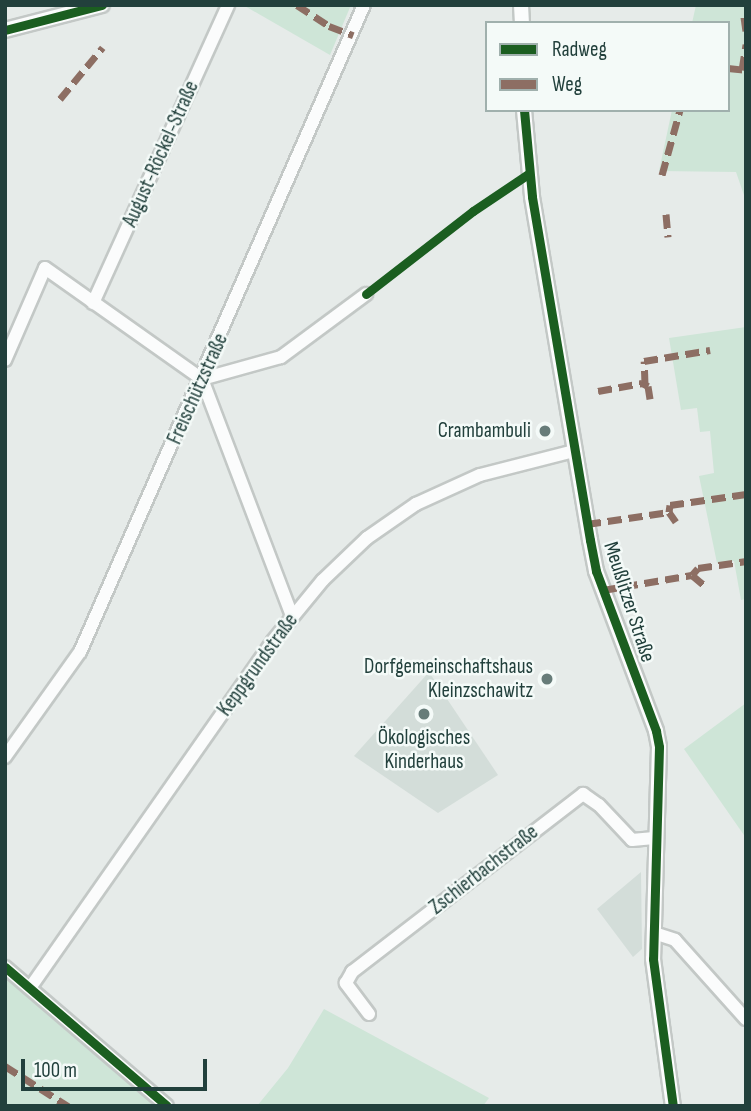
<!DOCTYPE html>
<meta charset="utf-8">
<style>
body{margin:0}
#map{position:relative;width:751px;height:1111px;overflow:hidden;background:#e6ebe9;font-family:"Sofia Sans Condensed",sans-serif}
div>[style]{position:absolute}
.built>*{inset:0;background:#d3ddd9}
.green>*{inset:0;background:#cee5d7}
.roads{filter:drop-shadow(2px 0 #c3c8c6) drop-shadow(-2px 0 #c3c8c6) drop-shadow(0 2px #c3c8c6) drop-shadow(0 -2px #c3c8c6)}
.minor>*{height:12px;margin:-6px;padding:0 6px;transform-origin:6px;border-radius:6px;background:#fbfcfc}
.tertiary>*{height:14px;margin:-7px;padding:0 7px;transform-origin:7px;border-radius:7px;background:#fbfcfc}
.tram>*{height:2px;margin:-1px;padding:0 1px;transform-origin:1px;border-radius:1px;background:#c7cccb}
.quiet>*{height:7px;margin-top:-3.5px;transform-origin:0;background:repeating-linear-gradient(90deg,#8d6e63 0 14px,transparent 0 21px)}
.cycleway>*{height:9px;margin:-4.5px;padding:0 4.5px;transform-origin:4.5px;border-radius:4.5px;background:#1b5e20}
.dots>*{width:19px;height:19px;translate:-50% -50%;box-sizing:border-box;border:4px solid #f4faf8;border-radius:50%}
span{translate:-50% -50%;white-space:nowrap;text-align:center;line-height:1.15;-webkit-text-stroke:5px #f4faf8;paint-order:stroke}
.street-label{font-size:21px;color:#22403c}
.poi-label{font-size:21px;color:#22403c}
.right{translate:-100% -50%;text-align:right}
.frame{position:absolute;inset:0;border:7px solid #22403c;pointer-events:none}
.legend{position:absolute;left:485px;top:21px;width:245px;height:91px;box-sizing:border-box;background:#f4faf8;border:2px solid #a0b0ad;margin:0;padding:9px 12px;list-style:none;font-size:21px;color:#22403c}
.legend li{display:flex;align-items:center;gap:14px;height:35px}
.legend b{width:35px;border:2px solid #a0b0ad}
.scale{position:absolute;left:21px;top:1059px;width:186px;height:32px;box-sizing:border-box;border:4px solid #22403c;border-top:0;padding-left:9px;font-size:21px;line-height:24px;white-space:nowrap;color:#22403c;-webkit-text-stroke:5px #f4faf8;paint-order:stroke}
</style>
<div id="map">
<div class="built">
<i style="clip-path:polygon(429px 672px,498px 775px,438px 813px,354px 756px)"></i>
<i style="clip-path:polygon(641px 872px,642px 949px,633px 957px,597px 909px)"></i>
</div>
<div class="green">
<i style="clip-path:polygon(243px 5px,351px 5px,330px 55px)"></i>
<i style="clip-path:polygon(696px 5px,746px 5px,746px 201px,736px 172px,659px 171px,672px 110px,728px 110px,728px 23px,692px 23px)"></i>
<i style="clip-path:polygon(746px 327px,746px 599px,741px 600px,734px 561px,717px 563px,699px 476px,714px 473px,710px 431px,700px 432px,697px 408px,681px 410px,669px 338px)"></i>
<i style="clip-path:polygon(746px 703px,746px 838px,684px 749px)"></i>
<i style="clip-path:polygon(5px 974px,19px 986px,157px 1106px,5px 1106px)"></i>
<i style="clip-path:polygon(324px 1009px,489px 1098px,483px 1106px,257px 1106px,288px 1068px)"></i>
</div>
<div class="roads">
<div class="minor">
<i style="left:93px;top:303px;width:327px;rotate:-65.6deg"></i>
<i style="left:5px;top:360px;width:100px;rotate:-66.5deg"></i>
<i style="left:45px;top:268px;width:192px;rotate:35.3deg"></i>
<i style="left:202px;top:379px;width:254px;rotate:69.2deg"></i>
<i style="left:202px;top:379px;width:82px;rotate:-15.6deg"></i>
<i style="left:281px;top:357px;width:106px;rotate:-36.5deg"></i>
<i style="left:5px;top:757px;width:129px;rotate:-54.5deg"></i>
<i style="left:80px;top:652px;width:707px;rotate:-66.3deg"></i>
<i style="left:654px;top:933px;width:22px;rotate:18deg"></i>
<i style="left:675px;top:940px;width:106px;rotate:48.1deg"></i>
<i style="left:5px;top:967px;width:213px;rotate:40.6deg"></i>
<i style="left:30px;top:988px;width:422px;rotate:-55deg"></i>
<i style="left:272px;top:642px;width:80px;rotate:-50.6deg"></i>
<i style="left:323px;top:580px;width:61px;rotate:-43.7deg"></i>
<i style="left:367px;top:538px;width:60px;rotate:-34.8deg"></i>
<i style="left:416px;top:504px;width:70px;rotate:-24.4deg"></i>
<i style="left:480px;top:475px;width:97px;rotate:-14.3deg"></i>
<i style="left:369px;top:1014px;width:39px;rotate:-127deg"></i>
<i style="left:346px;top:983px;width:13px;rotate:-61deg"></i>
<i style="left:352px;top:972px;width:292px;rotate:-37.6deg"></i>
<i style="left:583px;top:794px;width:19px;rotate:35deg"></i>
<i style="left:599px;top:805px;width:48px;rotate:46.7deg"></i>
<i style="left:632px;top:840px;width:25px;rotate:-5deg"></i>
</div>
<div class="tertiary">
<i style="left:521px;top:5px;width:18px;rotate:87deg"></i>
<i style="left:5px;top:30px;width:100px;rotate:-14.5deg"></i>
<i style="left:524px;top:110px;width:87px;rotate:84.7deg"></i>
<i style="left:532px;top:197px;width:348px;rotate:80.4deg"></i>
<i style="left:590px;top:540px;width:32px;rotate:79deg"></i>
<i style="left:596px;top:571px;width:171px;rotate:69.4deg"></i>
<i style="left:656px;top:731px;width:16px;rotate:79deg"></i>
<i style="left:659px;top:747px;width:212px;rotate:91.6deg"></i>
<i style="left:653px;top:959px;width:148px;rotate:82.3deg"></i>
</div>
</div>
<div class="tram">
<i style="left:5px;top:33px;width:112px;rotate:-14.5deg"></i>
</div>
<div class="quiet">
<i style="left:297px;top:5px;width:38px;rotate:33deg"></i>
<i style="left:329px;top:26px;width:26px;rotate:21deg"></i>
<i style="left:744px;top:17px;width:14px;rotate:82deg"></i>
<i style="left:728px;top:68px;width:18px;rotate:6deg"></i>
<i style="left:742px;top:70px;width:26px;rotate:-81deg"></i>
<i style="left:60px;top:99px;width:67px;rotate:-50.4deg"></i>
<i style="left:662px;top:175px;width:67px;rotate:-74.5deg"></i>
<i style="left:666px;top:214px;width:23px;rotate:85deg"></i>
<i style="left:645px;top:384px;width:23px;rotate:-92deg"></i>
<i style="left:644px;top:361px;width:67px;rotate:-9.5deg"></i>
<i style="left:598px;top:391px;width:45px;rotate:-10.3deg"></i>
<i style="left:642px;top:383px;width:7px;rotate:27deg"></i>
<i style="left:648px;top:386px;width:13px;rotate:81deg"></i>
<i style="left:669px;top:512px;width:7px;rotate:-82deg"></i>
<i style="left:670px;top:505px;width:77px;rotate:-8.2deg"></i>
<i style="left:587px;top:524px;width:83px;rotate:-8.3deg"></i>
<i style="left:669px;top:512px;width:12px;rotate:55deg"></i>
<i style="left:692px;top:575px;width:9px;rotate:-49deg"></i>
<i style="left:698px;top:568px;width:49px;rotate:-8.3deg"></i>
<i style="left:603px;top:590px;width:90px;rotate:-9.6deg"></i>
<i style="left:692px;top:575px;width:16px;rotate:40deg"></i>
<i style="left:5px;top:1066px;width:75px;rotate:32.4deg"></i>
</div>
<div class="cycleway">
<i style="left:5px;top:30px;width:100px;rotate:-14.5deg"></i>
<i style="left:524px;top:110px;width:87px;rotate:84.7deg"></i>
<i style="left:532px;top:197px;width:348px;rotate:80.4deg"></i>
<i style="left:590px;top:540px;width:32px;rotate:79deg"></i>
<i style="left:596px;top:571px;width:171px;rotate:69.4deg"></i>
<i style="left:656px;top:731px;width:16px;rotate:79deg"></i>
<i style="left:659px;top:747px;width:212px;rotate:91.6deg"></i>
<i style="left:653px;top:959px;width:148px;rotate:82.3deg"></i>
<i style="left:366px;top:294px;width:135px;rotate:-37.8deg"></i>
<i style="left:473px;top:211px;width:66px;rotate:-33.9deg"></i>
<i style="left:5px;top:967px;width:213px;rotate:40.6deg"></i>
</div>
<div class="dots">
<i style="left:545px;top:431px;background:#677c79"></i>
<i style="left:547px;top:679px;background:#677c79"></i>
<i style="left:424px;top:714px;background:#677c79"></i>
</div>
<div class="street-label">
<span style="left:161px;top:154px;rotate:-66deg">August-Röckel-Straße</span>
<span style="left:198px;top:389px;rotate:-66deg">Freischützstraße</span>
<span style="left:629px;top:602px;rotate:72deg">Meußlitzer Straße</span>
<span style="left:258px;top:665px;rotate:-54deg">Keppgrundstraße</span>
<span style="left:484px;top:870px;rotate:-38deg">Zschierbachstraße</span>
</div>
<div class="poi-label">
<span class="right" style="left:531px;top:431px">Crambambuli</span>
<span class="right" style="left:533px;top:679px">Dorfgemeinschaftshaus<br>Kleinzschawitz</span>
<span style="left:424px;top:750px">Ökologisches<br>Kinderhaus</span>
</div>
<div class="frame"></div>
<ul class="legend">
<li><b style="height:9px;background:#1b5e20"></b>Radweg</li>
<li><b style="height:9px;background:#8d6e63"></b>Weg</li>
</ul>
<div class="scale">100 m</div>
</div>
